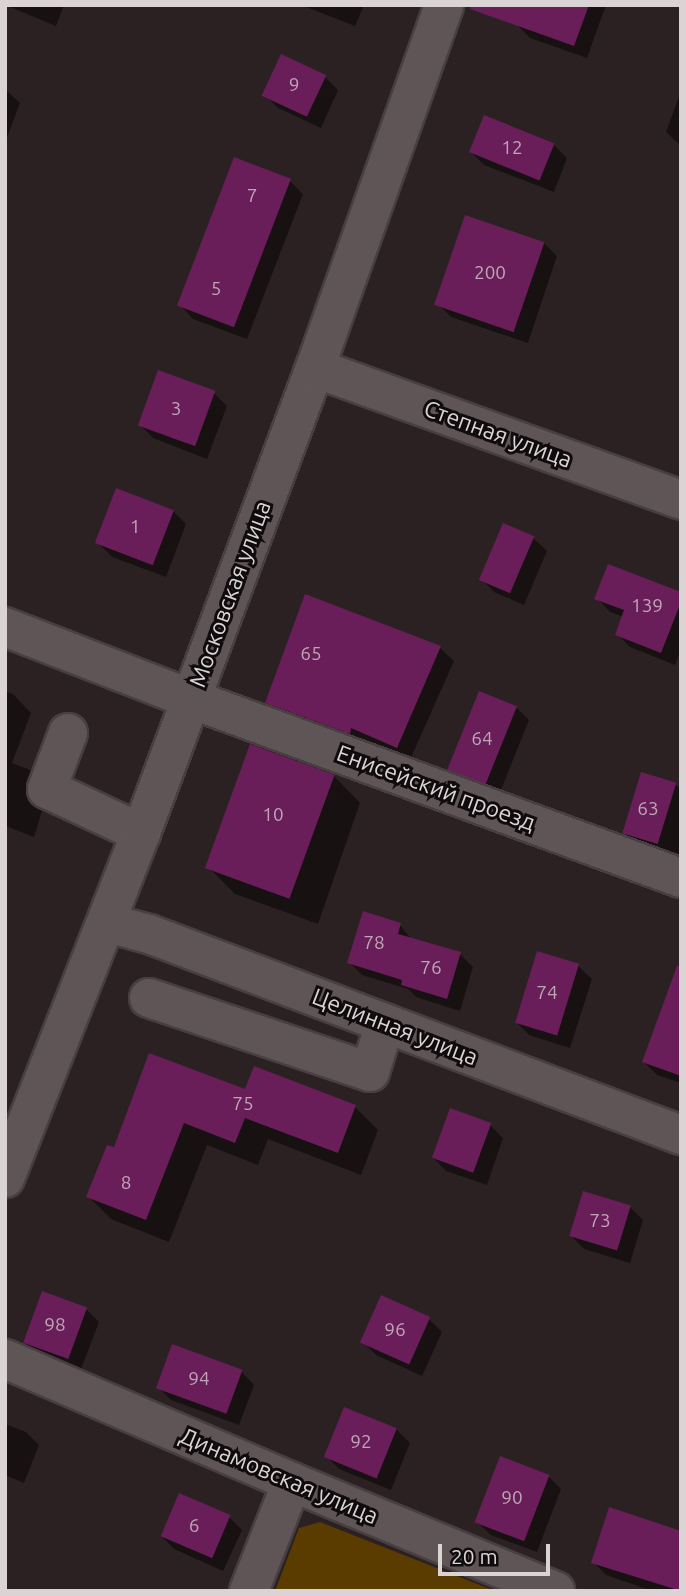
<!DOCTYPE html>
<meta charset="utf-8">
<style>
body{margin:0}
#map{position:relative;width:686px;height:1596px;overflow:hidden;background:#2b2122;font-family:Ubuntu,sans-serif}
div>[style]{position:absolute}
.green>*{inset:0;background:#5a3c01}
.shadow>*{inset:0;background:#0007}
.building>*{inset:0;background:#691d59;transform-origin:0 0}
.roads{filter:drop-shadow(2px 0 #473f40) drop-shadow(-2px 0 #473f40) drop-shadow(0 2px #473f40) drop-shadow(0 -2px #473f40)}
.minor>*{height:38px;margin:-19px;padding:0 19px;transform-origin:19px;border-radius:19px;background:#605556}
span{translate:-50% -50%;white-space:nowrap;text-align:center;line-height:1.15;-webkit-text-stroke:6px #100c0d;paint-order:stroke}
.number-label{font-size:19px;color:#bea6b6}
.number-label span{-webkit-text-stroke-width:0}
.street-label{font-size:23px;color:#dbd4d5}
.frame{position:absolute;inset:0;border:7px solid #dbd4d5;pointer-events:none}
.scale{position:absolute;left:438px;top:1544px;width:112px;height:32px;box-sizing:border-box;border:4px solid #dbd4d5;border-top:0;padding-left:9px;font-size:21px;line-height:24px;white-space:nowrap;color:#dbd4d5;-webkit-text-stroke:5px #100c0d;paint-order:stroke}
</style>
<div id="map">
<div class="green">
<i style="clip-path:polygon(320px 1522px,495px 1591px,275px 1591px,299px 1528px)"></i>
</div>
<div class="shadow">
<i style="clip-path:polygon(5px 5px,64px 5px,56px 26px)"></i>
<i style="clip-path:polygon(301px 5px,364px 5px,355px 26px)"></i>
<i style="clip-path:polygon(524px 5px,606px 5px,587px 58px,530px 38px,517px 25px)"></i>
<i style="clip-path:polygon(282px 57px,325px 77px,338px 90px,321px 128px,278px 108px,265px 95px)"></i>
<i style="clip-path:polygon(5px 89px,20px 103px,5px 143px)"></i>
<i style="clip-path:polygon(681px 91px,681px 146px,666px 132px)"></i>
<i style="clip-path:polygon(485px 117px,554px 145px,567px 158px,554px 192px,484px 165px,471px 152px)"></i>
<i style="clip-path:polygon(290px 181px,303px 194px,247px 339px,193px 319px,180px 305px)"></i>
<i style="clip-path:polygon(544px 243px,557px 256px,528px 343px,451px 317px,438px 304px)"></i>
<i style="clip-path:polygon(214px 393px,227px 406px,207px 459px,153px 438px,140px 425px)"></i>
<i style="clip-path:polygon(173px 511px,186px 524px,166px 577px,112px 557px,99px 544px)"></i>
<i style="clip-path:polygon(504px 525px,533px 538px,547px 551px,524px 605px,494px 592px,481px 579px)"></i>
<i style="clip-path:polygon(681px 594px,681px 649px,675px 665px,630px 647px,617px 634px,624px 617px,610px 612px,597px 598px)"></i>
<i style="clip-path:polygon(306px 596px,440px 648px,454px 661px,410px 760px,365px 740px,363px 746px,280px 715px,267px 702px)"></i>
<i style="clip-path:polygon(5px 691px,13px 694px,31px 713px,12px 763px,30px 770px,49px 788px,34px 837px,5px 826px)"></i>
<i style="clip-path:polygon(516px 707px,529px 720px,499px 795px,463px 782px,450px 769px)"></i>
<i style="clip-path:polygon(334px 776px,360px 803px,318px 924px,235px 894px,209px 868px)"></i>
<i style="clip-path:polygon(675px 784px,681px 790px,681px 861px,637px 846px,623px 832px)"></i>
<i style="clip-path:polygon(400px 925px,412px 940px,460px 954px,473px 967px,460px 1011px,416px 997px,408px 989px,362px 975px,349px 962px)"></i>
<i style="clip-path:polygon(538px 953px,578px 966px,592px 979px,570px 1048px,529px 1035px,516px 1022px)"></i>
<i style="clip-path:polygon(681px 1020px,681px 1083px,657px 1075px,644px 1062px)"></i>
<i style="clip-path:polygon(246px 1092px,355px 1107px,378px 1130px,361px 1175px,268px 1139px,258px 1165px,207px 1145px,169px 1242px,111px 1219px,88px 1196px,115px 1150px)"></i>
<i style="clip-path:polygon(490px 1125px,503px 1138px,487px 1185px,446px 1171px,433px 1158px)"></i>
<i style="clip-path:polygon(630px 1207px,643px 1220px,630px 1263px,584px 1249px,570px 1235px)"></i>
<i style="clip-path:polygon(86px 1309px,99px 1322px,80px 1372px,38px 1356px,25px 1343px)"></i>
<i style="clip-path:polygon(429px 1319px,442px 1332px,422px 1376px,376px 1355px,363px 1342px)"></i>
<i style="clip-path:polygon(241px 1371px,254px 1385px,239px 1425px,171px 1400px,158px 1387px)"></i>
<i style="clip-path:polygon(5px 1424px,26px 1432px,39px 1445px,24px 1483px,5px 1475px)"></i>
<i style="clip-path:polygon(396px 1429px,410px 1443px,391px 1490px,339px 1469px,326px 1456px)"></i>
<i style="clip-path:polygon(548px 1476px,561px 1489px,537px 1552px,491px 1535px,477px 1522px)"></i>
<i style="clip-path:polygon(229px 1517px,242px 1530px,223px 1571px,174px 1549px,161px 1536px)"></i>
<i style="clip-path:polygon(593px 1562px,681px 1591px,652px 1591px,606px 1575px)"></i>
</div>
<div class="building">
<i style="clip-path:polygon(471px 5px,589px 5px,574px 46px,470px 9px)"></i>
<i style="left:281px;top:54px;width:50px;height:46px;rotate:25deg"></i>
<i style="left:484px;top:115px;width:76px;height:40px;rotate:22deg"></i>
<i style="left:234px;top:157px;width:61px;height:159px;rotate:21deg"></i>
<i style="left:465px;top:215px;width:84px;height:95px;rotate:19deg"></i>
<i style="left:158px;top:370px;width:61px;height:59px;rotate:20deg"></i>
<i style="left:116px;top:488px;width:62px;height:59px;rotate:21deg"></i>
<i style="left:503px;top:523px;width:34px;height:62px;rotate:23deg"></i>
<i style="clip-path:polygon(608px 564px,681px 592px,681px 602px,661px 653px,615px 635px,624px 610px,594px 599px)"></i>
<i style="clip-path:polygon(305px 594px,441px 646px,397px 748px,351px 728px,350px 734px,265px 703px)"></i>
<i style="left:479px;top:691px;width:41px;height:85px;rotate:22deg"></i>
<i style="left:250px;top:744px;width:90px;height:132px;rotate:20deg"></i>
<i style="left:641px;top:772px;width:37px;height:64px;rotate:17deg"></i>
<i style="clip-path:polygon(363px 911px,401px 923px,398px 934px,461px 952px,447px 999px,401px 985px,402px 980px,347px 963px)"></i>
<i style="left:537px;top:951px;width:44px;height:75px;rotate:17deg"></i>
<i style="clip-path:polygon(677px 966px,681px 966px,681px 1076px,642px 1062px)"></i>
<i style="clip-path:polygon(149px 1053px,245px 1089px,254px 1066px,356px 1105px,338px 1153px,245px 1118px,235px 1143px,184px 1123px,146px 1220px,86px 1197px,107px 1145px,114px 1147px)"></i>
<i style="left:450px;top:1108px;width:44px;height:53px;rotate:20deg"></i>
<i style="left:583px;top:1191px;width:50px;height:47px;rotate:17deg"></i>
<i style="left:42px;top:1291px;width:48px;height:55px;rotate:20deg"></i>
<i style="left:381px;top:1295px;width:54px;height:52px;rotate:24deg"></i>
<i style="left:172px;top:1344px;width:75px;height:47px;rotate:20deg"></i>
<i style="left:344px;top:1407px;width:57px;height:54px;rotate:22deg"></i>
<i style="left:500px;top:1456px;width:53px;height:71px;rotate:21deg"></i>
<i style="left:179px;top:1493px;width:56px;height:47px;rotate:23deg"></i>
<i style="clip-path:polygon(609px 1507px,681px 1531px,681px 1591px,591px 1563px)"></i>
</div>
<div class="roads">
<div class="minor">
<i style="left:315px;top:368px;width:389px;rotate:19.8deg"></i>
<i style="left:5px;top:627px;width:199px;rotate:21.2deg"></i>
<i style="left:191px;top:699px;width:522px;rotate:20.07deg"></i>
<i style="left:68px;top:733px;width:60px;rotate:110.6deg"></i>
<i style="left:47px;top:789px;width:104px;rotate:25.1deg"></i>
<i style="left:108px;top:923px;width:42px;rotate:15deg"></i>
<i style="left:149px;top:934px;width:569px;rotate:20.7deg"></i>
<i style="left:149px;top:998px;width:233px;rotate:18.5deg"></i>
<i style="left:370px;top:1072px;width:51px;rotate:-73deg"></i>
<i style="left:5px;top:1178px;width:371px;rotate:-68.5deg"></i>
<i style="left:141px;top:833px;width:496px;rotate:-69.5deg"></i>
<i style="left:315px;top:368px;width:385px;rotate:-70.4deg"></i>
<i style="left:5px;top:1359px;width:312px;rotate:23.2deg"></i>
<i style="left:292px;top:1482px;width:285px;rotate:22.5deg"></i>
<i style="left:249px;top:1591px;width:117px;rotate:-68.5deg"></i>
</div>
</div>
<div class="number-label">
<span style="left:294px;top:85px">9</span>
<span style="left:512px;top:148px">12</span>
<span style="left:252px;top:196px">7</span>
<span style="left:490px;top:273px">200</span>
<span style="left:216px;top:289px">5</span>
<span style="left:176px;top:409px">3</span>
<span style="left:135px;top:527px">1</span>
<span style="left:647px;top:606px">139</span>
<span style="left:311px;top:654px">65</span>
<span style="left:482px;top:739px">64</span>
<span style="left:648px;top:809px">63</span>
<span style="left:273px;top:815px">10</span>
<span style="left:374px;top:943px">78</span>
<span style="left:431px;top:968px">76</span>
<span style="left:547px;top:993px">74</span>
<span style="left:243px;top:1104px">75</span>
<span style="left:126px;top:1183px">8</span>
<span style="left:600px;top:1221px">73</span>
<span style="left:55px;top:1325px">98</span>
<span style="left:395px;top:1330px">96</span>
<span style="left:199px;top:1379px">94</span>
<span style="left:361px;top:1442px">92</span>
<span style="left:512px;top:1498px">90</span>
<span style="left:194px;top:1526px">6</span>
</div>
<div class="street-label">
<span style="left:498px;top:434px;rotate:20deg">Степная улица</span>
<span style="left:230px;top:594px;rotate:-70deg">Московская улица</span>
<span style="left:436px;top:788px;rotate:20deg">Енисейский проезд</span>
<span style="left:395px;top:1027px;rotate:21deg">Целинная улица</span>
<span style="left:279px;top:1476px;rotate:23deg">Динамовская улица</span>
</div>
<div class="frame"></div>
<div class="scale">20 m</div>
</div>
